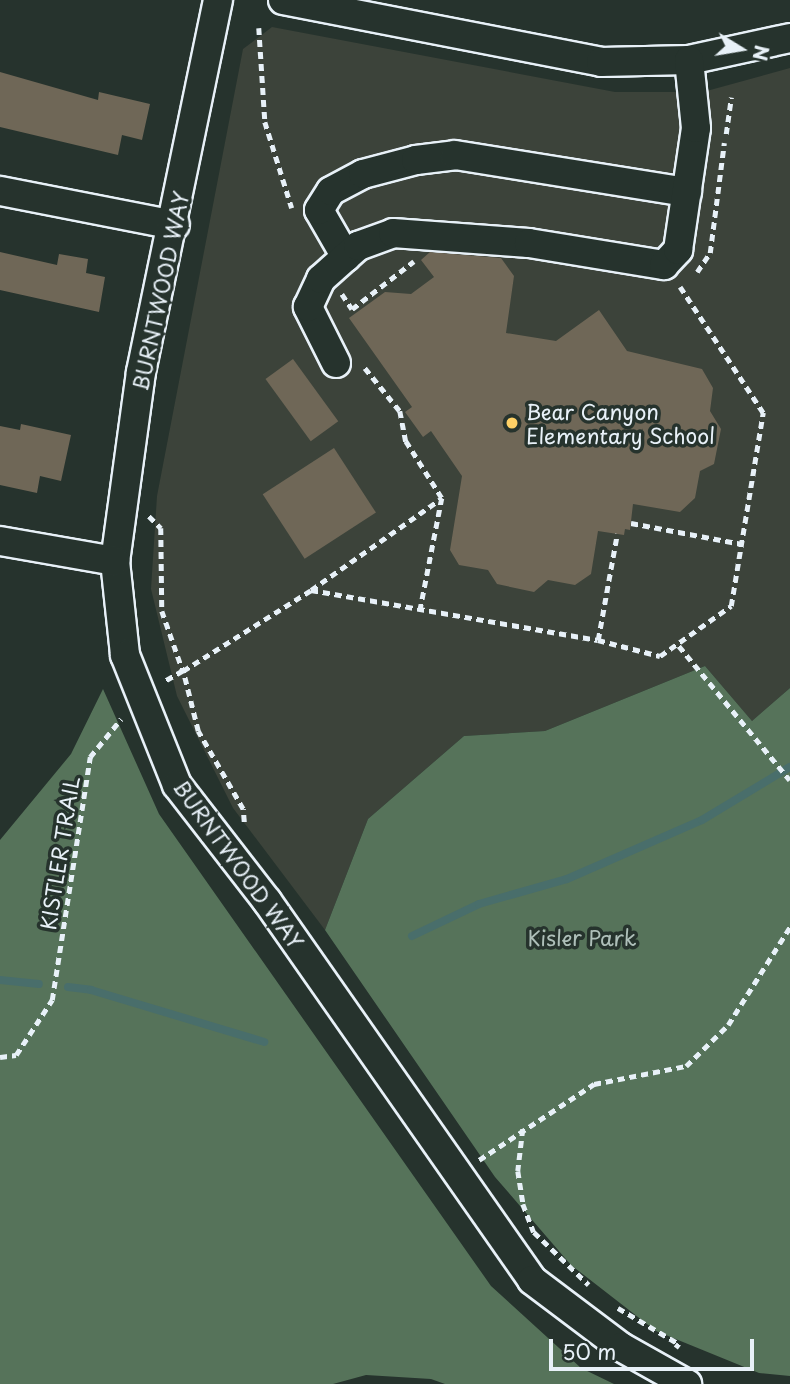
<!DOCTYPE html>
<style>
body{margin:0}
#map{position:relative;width:790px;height:1384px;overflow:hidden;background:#26332d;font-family:"Playpen Sans",sans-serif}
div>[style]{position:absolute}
.built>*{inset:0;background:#3c433a}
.green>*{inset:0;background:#56735a}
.stream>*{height:8px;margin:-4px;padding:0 4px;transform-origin:4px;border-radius:4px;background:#496e6b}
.building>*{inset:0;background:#6f6757;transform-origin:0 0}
.path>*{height:4.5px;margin-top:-2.25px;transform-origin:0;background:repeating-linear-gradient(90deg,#e8f1f8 0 7px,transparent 0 12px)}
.roads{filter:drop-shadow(2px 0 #e8f1f8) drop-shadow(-2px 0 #e8f1f8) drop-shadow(0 2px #e8f1f8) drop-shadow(0 -2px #e8f1f8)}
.minor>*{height:28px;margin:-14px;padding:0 14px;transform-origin:14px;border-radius:14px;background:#26332d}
.dots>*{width:19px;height:19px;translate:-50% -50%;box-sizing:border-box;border:4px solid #26332d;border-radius:50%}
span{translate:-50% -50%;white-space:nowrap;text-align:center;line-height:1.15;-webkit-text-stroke:7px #26332d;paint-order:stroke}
.street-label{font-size:21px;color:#e8f1f8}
.poi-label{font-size:21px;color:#e8f1f8}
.left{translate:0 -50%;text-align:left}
.park-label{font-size:21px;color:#aebfb9}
.north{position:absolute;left:706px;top:14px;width:70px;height:70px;-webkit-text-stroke:5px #26332d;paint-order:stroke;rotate:101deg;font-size:19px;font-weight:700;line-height:28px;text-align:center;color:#e8f1f8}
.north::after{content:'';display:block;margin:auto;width:24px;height:32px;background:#e8f1f8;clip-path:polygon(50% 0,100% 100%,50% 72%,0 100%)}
.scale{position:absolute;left:549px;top:1339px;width:205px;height:32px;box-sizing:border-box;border:4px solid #e8f1f8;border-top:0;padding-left:9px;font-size:21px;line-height:24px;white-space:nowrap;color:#e8f1f8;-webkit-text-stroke:5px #26332d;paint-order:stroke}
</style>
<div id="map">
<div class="built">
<i style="clip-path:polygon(272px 27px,615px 92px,703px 92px,790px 68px,790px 688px,752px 721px,705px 666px,545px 731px,464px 736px,368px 819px,325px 930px,233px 808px,177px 696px,151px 589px,157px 496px,243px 49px)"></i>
</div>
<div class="green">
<i style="clip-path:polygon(705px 666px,752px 721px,790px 688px,790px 1376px,759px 1373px,656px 1331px,571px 1265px,495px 1177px,325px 930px,368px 819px,464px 736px,545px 731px)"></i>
<i style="clip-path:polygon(103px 689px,159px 814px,491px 1286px,581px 1368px,614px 1384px,445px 1384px,431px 1379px,366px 1375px,333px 1384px,0 1384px,0 840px,71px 754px)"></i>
</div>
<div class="stream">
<i style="left:412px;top:936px;width:74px;rotate:-25.5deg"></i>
<i style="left:479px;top:904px;width:91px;rotate:-15.9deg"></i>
<i style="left:567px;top:879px;width:147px;rotate:-23.6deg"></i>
<i style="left:702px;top:820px;width:103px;rotate:-31.1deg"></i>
<i style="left:0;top:980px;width:39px;rotate:6deg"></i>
<i style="left:68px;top:987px;width:23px;rotate:7deg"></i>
<i style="left:91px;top:990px;width:181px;rotate:16.7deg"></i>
</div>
<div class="building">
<i style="clip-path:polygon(0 72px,98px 100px,99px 92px,150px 104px,142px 140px,122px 135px,118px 155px,0 127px)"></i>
<i style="clip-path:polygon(0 252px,57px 265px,59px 254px,88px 259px,86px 273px,105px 277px,99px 312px,0 290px)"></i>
<i style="clip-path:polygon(430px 252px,501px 258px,514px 276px,506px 333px,556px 341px,599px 310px,627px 351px,702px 369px,713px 388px,710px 411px,721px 429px,714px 464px,700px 471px,695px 498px,680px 512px,633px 504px,630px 530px,625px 529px,624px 535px,598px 531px,591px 574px,575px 585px,548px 580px,534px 592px,497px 584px,488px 570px,459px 565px,450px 550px,462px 476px,431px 431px,423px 437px,405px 412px,412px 407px,349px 318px,385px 292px,411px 294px,434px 277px,421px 260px)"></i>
<i style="left:293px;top:359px;width:77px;height:34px;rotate:54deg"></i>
<i style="clip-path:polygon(21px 424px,71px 435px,61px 481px,40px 476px,37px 493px,0 485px,0 426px,20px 430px)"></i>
<i style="left:334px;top:448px;width:77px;height:85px;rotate:57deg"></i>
</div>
<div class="path">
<i style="left:259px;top:28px;width:94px;rotate:86.3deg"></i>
<i style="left:265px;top:122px;width:90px;rotate:72.6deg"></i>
<i style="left:726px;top:134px;width:37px;rotate:-82deg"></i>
<i style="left:697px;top:272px;width:23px;rotate:-56deg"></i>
<i style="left:710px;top:253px;width:111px;rotate:-82.7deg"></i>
<i style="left:342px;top:294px;width:18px;rotate:56deg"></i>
<i style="left:352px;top:309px;width:78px;rotate:-37.7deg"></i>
<i style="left:365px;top:368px;width:55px;rotate:50.9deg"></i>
<i style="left:400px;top:411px;width:31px;rotate:79deg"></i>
<i style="left:406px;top:441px;width:67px;rotate:57.7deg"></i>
<i style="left:442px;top:498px;width:115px;rotate:101deg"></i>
<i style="left:149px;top:516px;width:17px;rotate:45deg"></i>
<i style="left:161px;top:528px;width:83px;rotate:89.3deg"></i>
<i style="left:162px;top:611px;width:64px;rotate:70.7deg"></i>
<i style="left:183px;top:671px;width:22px;rotate:150deg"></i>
<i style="left:631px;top:523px;width:113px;rotate:10.7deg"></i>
<i style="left:311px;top:590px;width:291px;rotate:9.9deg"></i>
<i style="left:598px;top:640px;width:64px;rotate:14.5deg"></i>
<i style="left:660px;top:656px;width:87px;rotate:-35.2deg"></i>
<i style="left:731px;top:606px;width:196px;rotate:-80.6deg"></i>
<i style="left:763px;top:413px;width:151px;rotate:-123.4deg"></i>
<i style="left:598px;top:640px;width:108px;rotate:-79.8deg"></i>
<i style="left:679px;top:646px;width:174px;rotate:50.4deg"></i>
<i style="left:244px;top:822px;width:13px;rotate:-94deg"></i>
<i style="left:243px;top:809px;width:90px;rotate:-120deg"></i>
<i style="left:198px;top:731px;width:62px;rotate:-104deg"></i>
<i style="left:183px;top:671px;width:151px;rotate:-32.3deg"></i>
<i style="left:311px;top:590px;width:160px;rotate:-35.1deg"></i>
<i style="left:0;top:1057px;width:16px;rotate:-7deg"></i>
<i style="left:16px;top:1055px;width:66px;rotate:-56.8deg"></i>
<i style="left:52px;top:1000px;width:246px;rotate:-81.1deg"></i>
<i style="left:90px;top:757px;width:49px;rotate:-50.8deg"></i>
<i style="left:523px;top:1129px;width:42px;rotate:96.8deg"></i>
<i style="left:518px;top:1171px;width:33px;rotate:81deg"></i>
<i style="left:523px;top:1204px;width:30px;rotate:69deg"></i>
<i style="left:534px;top:1232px;width:76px;rotate:43.9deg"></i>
<i style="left:479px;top:1160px;width:138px;rotate:-33.5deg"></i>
<i style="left:594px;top:1084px;width:94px;rotate:-11.1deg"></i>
<i style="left:686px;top:1066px;width:59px;rotate:-44.3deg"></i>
<i style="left:728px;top:1025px;width:116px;rotate:-57.7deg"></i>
<i style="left:618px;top:1308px;width:71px;rotate:30.5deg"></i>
<i style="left:679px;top:1344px;width:5px;rotate:127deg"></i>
</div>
<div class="roads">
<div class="minor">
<i style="left:218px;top:0;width:380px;rotate:101.7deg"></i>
<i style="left:141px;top:372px;width:191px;rotate:97.8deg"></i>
<i style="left:115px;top:561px;width:95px;rotate:83.9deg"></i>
<i style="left:125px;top:655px;width:140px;rotate:68.2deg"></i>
<i style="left:177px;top:785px;width:147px;rotate:52.2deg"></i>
<i style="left:267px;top:901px;width:462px;rotate:55deg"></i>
<i style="left:532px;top:1280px;width:111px;rotate:37deg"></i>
<i style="left:621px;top:1347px;width:76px;rotate:29.3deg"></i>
<i style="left:283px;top:0;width:324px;rotate:11deg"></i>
<i style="left:601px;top:62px;width:88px;rotate:-1.3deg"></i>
<i style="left:689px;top:60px;width:103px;rotate:-12.3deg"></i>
<i style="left:0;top:191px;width:178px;rotate:11deg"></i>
<i style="left:346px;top:257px;width:54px;rotate:-119.9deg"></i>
<i style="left:319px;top:210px;width:22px;rotate:-58deg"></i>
<i style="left:331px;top:191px;width:36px;rotate:-28deg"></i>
<i style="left:363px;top:174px;width:55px;rotate:-14.8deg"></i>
<i style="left:416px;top:160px;width:39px;rotate:-7deg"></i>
<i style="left:455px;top:155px;width:235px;rotate:9.1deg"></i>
<i style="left:336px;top:363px;width:63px;rotate:-116.6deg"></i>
<i style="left:308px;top:307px;width:31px;rotate:-65deg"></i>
<i style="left:321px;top:279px;width:50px;rotate:-41.7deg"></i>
<i style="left:358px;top:246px;width:37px;rotate:-20deg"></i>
<i style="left:393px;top:233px;width:136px;rotate:4.2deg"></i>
<i style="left:529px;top:243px;width:137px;rotate:9.3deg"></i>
<i style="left:664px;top:265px;width:21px;rotate:-47deg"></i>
<i style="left:678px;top:250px;width:123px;rotate:-81.6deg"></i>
<i style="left:696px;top:128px;width:68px;rotate:-95.9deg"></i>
<i style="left:0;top:541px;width:117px;rotate:9.9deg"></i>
</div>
</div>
<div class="dots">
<i style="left:512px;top:423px;background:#ffd166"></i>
</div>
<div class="street-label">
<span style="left:160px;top:291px;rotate:-78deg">BURNTWOOD WAY</span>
<span style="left:59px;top:853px;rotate:-81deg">KISTLER TRAIL</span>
<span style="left:239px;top:864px;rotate:54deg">BURNTWOOD WAY</span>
</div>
<div class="poi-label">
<span class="left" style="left:526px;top:423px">Bear Canyon<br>Elementary School</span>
</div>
<div class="park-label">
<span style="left:582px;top:937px">Kisler Park</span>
</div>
<div class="north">N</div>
<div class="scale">50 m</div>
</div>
